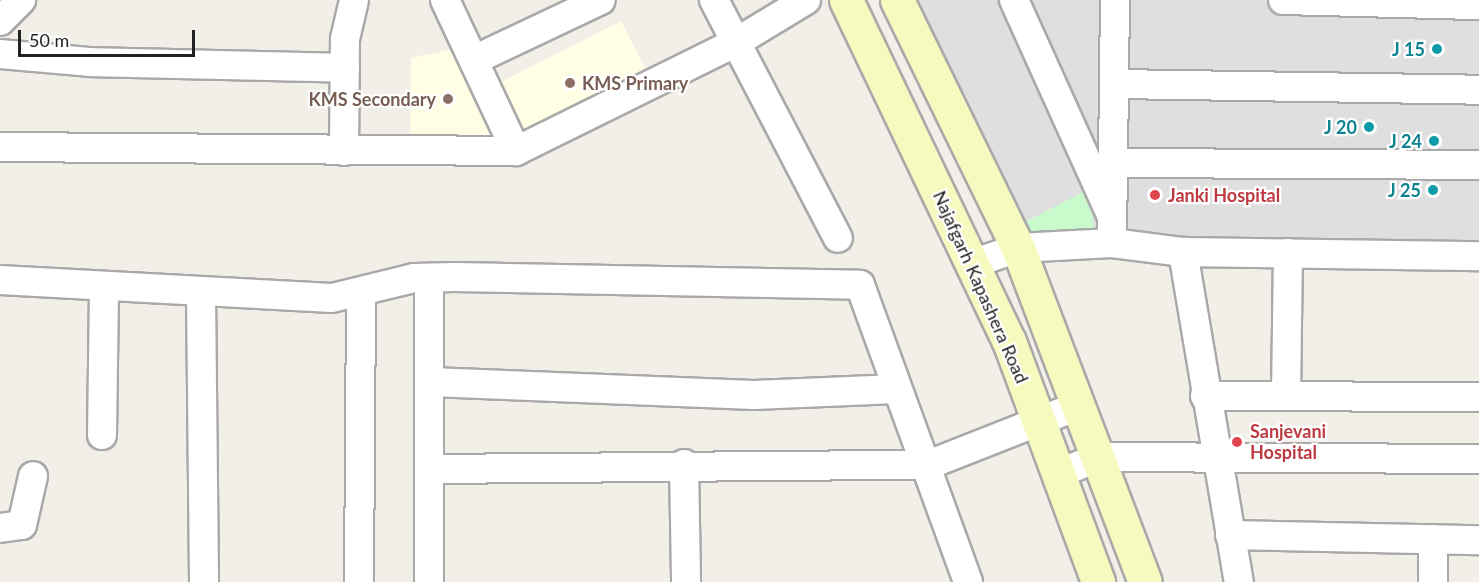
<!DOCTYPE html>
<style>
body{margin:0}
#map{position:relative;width:1479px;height:582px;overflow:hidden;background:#f2efe9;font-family:Lato,sans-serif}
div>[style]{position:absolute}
.residential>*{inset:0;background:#e0dfdf}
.education>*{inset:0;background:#ffffe5;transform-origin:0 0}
.park>*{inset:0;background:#c8facc}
.roads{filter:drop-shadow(2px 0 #a9a9a9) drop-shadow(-2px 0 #a9a9a9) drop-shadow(0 2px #a9a9a9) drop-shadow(0 -2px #a9a9a9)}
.minor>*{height:28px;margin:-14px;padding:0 14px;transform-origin:14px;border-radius:14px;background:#fff}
.secondary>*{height:33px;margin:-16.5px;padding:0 16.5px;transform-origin:16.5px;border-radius:16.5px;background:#f7fabf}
.dots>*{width:16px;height:16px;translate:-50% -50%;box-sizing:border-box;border:3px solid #fff;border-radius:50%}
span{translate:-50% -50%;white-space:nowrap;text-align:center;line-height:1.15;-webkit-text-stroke:4.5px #fff;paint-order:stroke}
.culture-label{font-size:18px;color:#0d838f;font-weight:700}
.right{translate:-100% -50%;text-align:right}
.education-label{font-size:18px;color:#785e54;font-weight:700}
.left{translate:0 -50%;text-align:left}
.health-label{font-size:18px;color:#be3a42;font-weight:700}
.street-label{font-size:18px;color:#222}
.scale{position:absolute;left:18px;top:30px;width:177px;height:27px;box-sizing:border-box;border:3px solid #222;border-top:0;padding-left:8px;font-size:18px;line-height:21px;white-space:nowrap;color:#222;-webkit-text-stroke:4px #fff;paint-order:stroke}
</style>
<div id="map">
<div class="residential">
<i style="clip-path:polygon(908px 0,1479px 0,1479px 255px,1033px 246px)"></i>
</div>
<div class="education">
<i style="left:621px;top:21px;width:68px;height:148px;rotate:63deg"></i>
<i style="clip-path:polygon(455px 49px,509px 142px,410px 140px,411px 58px)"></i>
</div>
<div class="park">
<i style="clip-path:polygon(1089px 189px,1095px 239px,1033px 246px,1021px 224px)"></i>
</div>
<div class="roads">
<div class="minor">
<i style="left:445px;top:0;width:167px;rotate:64.8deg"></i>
<i style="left:714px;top:0;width:268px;rotate:62.5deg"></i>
<i style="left:1014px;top:0;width:236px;rotate:65.7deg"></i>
<i style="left:1283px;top:0;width:196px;rotate:1.5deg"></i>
<i style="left:0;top:21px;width:30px;rotate:-45deg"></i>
<i style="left:0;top:54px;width:89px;rotate:5.1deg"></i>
<i style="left:89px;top:62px;width:256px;rotate:1.3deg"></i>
<i style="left:474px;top:60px;width:140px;rotate:-25.3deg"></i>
<i style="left:1115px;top:84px;width:364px;rotate:0.9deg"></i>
<i style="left:0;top:147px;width:516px;rotate:0.44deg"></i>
<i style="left:516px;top:151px;width:244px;rotate:-26.3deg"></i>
<i style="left:735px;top:43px;width:83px;rotate:-31.2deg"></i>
<i style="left:344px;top:151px;width:112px;rotate:-89.5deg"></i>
<i style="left:345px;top:39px;width:40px;rotate:-77deg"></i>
<i style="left:1117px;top:163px;width:362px;rotate:0.3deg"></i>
<i style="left:1112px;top:243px;width:243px;rotate:-89.3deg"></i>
<i style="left:1183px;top:252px;width:335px;rotate:80.4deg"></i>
<i style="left:972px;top:264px;width:49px;rotate:-19.2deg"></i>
<i style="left:1018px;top:248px;width:94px;rotate:-3deg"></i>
<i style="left:1112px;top:243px;width:72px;rotate:7.2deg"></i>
<i style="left:1183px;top:252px;width:296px;rotate:0.8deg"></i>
<i style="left:0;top:280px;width:332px;rotate:3.1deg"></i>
<i style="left:332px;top:298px;width:84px;rotate:-13.7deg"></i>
<i style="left:414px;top:278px;width:40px;rotate:-1.4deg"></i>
<i style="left:454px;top:277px;width:406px;rotate:1.1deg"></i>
<i style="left:860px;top:285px;width:316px;rotate:70deg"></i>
<i style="left:201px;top:293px;width:289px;rotate:89.4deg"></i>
<i style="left:431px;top:382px;width:323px;rotate:2.3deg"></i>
<i style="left:754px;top:395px;width:143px;rotate:-2.4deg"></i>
<i style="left:1205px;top:396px;width:274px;rotate:0.2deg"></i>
<i style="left:1286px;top:396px;width:143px;rotate:-89.2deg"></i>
<i style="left:102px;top:435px;width:145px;rotate:-89.2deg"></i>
<i style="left:684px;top:464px;width:118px;rotate:89deg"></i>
<i style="left:430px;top:469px;width:498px;rotate:-0.5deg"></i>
<i style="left:928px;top:465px;width:161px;rotate:-21.5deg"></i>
<i style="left:1058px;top:474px;width:44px;rotate:-22.5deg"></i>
<i style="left:1099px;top:457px;width:380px;rotate:0.3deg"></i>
<i style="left:0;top:528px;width:22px;rotate:-8deg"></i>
<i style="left:22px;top:525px;width:50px;rotate:-77.3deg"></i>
<i style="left:1230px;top:535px;width:249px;rotate:1.2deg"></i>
<i style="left:1433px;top:539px;width:43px;rotate:90deg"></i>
<i style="left:359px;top:582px;width:286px;rotate:-89.6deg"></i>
<i style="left:429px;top:582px;width:304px;rotate:-90deg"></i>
</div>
<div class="secondary">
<i style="left:846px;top:0;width:378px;rotate:64.5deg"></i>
<i style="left:1009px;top:341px;width:257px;rotate:69.7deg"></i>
<i style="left:897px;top:0;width:276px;rotate:64deg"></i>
<i style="left:1018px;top:248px;width:357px;rotate:69.2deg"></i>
</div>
</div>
<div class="dots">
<i style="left:1437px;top:49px;background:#0f9aa8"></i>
<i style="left:570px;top:83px;background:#8d6e63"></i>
<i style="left:448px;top:99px;background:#8d6e63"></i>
<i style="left:1369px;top:127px;background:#0f9aa8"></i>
<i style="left:1434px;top:141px;background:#0f9aa8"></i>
<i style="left:1433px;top:190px;background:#0f9aa8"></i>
<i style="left:1155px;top:195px;background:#e0444e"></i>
<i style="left:1237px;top:442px;background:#e0444e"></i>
</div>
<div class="culture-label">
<span class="right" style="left:1425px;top:49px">J 15</span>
<span class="right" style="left:1357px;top:127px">J 20</span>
<span class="right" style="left:1422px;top:141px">J 24</span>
<span class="right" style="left:1421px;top:190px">J 25</span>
</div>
<div class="education-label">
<span class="left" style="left:582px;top:83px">KMS Primary</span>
<span class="right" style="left:436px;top:99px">KMS Secondary</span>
</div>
<div class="health-label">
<span class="left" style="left:1168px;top:195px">Janki Hospital</span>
<span class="left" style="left:1250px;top:442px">Sanjevani<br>Hospital</span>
</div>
<div class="street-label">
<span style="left:981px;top:287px;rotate:66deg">Najafgarh Kapashera Road</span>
</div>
<div class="scale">50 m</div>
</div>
